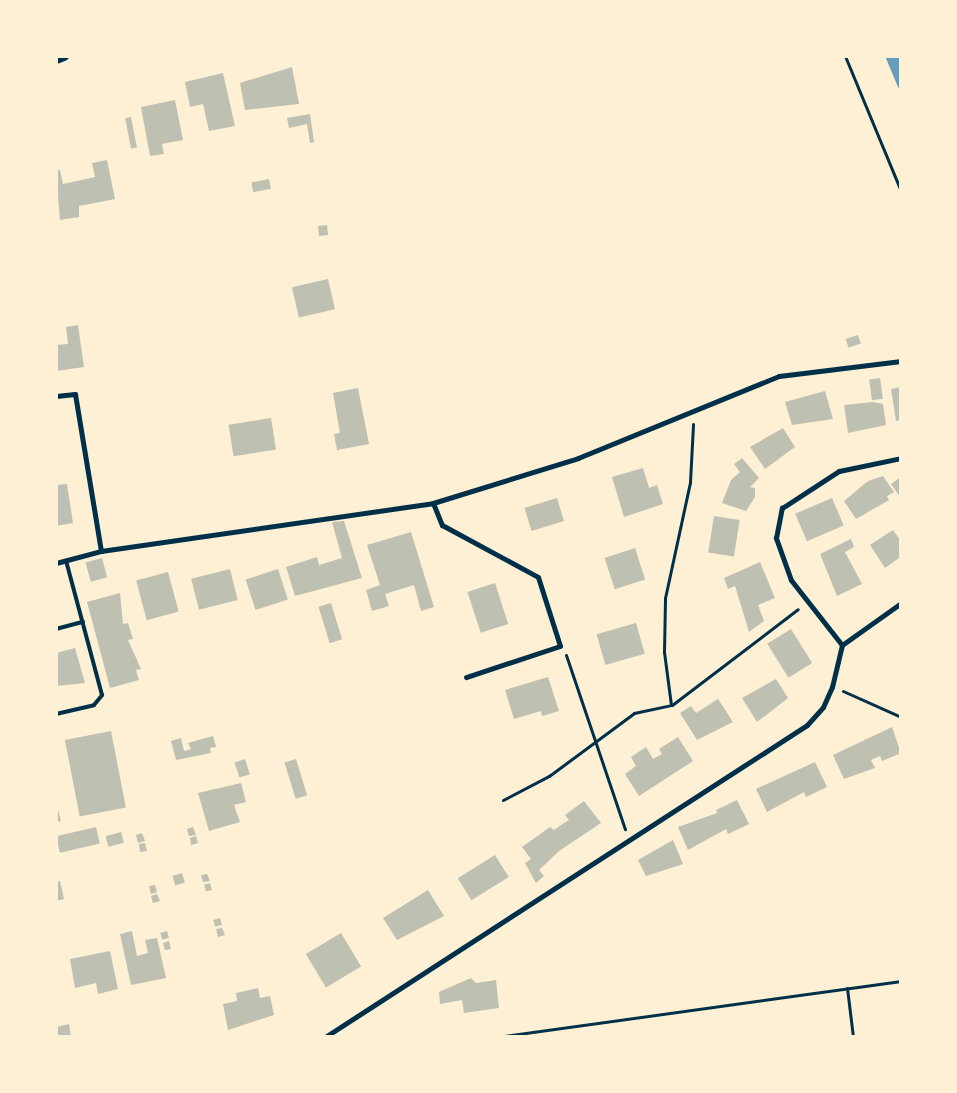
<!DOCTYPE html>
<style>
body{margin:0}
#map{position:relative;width:957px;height:1093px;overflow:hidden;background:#fdf0d5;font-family:Helvetica,sans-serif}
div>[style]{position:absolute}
.water>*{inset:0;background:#669bbc}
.building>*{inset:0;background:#bec0b2;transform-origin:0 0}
.path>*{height:3px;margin:-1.5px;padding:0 1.5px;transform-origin:1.5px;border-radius:1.5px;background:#003049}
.service>*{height:4px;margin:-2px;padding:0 2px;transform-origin:2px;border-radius:2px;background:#003049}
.minor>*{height:5px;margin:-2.5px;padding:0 2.5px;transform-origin:2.5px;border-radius:2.5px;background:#003049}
.secondary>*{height:10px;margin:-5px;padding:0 5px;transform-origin:5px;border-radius:5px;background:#003049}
span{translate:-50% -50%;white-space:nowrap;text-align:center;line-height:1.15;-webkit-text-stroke:5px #fdf0d5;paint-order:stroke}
.frame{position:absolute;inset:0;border:58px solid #fdf0d5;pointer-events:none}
</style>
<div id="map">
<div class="water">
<i style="clip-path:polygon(885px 56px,901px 56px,901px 94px)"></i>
</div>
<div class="building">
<i style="clip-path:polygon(292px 67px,299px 104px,245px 110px,240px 83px)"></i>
<i style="clip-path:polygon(223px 73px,235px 126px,209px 131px,203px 104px,190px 107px,185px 82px)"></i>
<i style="clip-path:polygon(175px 100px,183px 140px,162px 144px,164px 154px,150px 156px,141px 107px)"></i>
<i style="clip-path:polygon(310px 114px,314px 142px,310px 143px,307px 124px,289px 128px,287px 118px)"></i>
<i style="left:131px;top:117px;width:31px;height:6px;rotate:79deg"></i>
<i style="clip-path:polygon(107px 160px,115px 199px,79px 206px,79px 217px,60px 220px,56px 171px,60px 170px,63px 184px,95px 177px,92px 163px)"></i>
<i style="left:269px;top:179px;width:10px;height:18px;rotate:79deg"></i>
<i style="left:327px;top:225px;width:10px;height:9px;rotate:84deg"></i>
<i style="left:328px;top:279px;width:31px;height:37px;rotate:77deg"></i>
<i style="clip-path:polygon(78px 325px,84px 367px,56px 371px,56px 345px,68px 344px,66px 327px)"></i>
<i style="left:858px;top:335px;width:9px;height:13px;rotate:72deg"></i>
<i style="left:880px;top:378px;width:21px;height:11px;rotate:82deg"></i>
<i style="clip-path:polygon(901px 387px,901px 420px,896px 421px,891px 389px)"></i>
<i style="clip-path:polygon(358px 388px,369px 444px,337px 450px,334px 434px,340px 433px,333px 393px)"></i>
<i style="clip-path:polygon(825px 391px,833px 419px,792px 425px,785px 402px)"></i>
<i style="clip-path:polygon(873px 402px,883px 404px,886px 425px,848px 433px,844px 405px)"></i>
<i style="left:271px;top:418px;width:32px;height:43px;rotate:81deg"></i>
<i style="clip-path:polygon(783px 428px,795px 447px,765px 469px,750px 447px)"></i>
<i style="clip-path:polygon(742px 458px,759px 478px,750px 487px,755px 488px,755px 497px,746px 511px,722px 503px,731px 480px,740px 472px,734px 464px)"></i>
<i style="clip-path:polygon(643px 468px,649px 488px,657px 485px,663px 504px,624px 517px,612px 477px)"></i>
<i style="clip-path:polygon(883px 476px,894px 492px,887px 496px,889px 500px,856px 519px,844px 501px,868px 481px)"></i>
<i style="clip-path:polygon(901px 477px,901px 498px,891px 484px)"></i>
<i style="clip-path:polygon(67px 484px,73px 523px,56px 526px,56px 485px)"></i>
<i style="left:557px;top:498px;width:24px;height:34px;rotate:73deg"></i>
<i style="left:832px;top:498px;width:30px;height:40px;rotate:67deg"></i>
<i style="left:714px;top:516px;width:26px;height:37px;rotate:9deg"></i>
<i style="clip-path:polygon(344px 521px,362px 578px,295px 596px,286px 567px,317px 557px,319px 565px,342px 558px,332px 522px)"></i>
<i style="clip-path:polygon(893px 530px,901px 541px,901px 562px,899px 558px,885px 568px,870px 545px)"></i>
<i style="clip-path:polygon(411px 532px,434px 607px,421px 611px,414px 585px,385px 594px,389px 606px,372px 611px,366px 590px,380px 585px,367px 545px)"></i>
<i style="clip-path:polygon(851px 539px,854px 547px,845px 552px,862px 584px,837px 596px,820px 554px)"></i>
<i style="left:635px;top:548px;width:33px;height:32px;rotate:72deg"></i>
<i style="left:102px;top:558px;width:20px;height:17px;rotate:75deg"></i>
<i style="clip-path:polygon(760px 562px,775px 598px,758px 605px,764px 621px,749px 632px,735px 586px,728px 589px,724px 578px)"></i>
<i style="left:230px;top:569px;width:32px;height:40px;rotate:76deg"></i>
<i style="left:278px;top:569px;width:32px;height:34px;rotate:72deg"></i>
<i style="left:168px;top:572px;width:41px;height:33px;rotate:75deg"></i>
<i style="left:495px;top:583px;width:43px;height:29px;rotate:72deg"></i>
<i style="clip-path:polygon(120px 593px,123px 624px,128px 623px,133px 639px,128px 640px,141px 669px,136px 670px,139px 680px,110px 688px,87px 602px)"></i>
<i style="left:331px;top:603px;width:38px;height:13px;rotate:73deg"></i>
<i style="left:636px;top:623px;width:32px;height:41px;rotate:74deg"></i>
<i style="left:791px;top:629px;width:40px;height:28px;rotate:58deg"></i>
<i style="clip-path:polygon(75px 648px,85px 683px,56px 686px,56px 653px)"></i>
<i style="clip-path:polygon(548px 677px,559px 711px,542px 716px,541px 711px,514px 719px,505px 690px)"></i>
<i style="clip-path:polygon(776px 679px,788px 698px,757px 722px,742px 698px)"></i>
<i style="clip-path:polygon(718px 699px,733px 722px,697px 740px,680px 713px,691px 706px,696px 713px)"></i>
<i style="clip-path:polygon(892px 727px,901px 753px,882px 761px,880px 756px,871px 760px,875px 768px,844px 779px,833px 755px)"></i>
<i style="left:111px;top:731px;width:78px;height:47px;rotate:79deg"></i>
<i style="clip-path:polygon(213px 736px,216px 747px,210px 748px,211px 753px,176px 760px,171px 741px,181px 738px,184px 751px,191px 749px,188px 743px)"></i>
<i style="clip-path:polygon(678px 737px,693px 761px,639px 796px,625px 774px,636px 766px,631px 757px,646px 747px,653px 759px,662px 754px,659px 749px)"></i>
<i style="left:245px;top:759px;width:16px;height:11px;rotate:72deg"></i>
<i style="left:296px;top:759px;width:38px;height:12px;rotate:73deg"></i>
<i style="clip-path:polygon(815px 762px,827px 787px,806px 797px,804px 792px,767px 812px,756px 789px)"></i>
<i style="clip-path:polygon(241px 783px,246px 802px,234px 805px,240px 822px,209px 831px,198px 793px)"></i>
<i style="clip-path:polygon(737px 800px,749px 824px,728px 834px,726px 829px,688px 850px,678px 827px,717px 813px,716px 810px)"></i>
<i style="clip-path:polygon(584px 801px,601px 823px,559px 851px,539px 870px,544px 876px,536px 883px,525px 863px,531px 859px,522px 847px,550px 827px,554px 830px,561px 825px,569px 820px,565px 815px)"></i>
<i style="clip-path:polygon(56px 802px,61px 821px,56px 822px)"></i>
<i style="left:96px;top:827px;width:17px;height:41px;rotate:77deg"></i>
<i style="clip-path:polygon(193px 827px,196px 835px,189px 836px,187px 829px)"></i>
<i style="left:121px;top:832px;width:11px;height:16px;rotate:75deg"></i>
<i style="clip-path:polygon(142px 833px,145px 841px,138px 843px,136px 835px)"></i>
<i style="clip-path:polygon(196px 836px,198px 843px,191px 845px,190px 838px)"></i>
<i style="clip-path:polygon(673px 840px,683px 864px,646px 876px,638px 860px)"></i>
<i style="clip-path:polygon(145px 843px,147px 851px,140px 852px,139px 844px)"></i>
<i style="left:495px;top:855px;width:26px;height:44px;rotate:58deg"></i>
<i style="left:182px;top:873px;width:10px;height:10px;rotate:73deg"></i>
<i style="clip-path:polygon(207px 874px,210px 881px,203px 882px,201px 875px)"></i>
<i style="clip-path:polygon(60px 881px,64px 899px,56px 901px,56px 882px)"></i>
<i style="left:210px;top:883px;width:7px;height:6px;rotate:74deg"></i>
<i style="clip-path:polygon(155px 885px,157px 892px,151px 894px,149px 886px)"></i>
<i style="clip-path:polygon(428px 890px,444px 916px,397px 940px,383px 918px)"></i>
<i style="clip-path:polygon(157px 894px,160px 901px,153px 903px,151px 896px)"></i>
<i style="left:220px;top:918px;width:7px;height:7px;rotate:74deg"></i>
<i style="clip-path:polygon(222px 928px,225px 935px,218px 937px,216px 929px)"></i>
<i style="clip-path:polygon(132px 931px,137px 956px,148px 953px,145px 940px,157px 938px,166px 978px,131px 985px,120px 934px)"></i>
<i style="left:167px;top:931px;width:7px;height:7px;rotate:74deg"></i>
<i style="left:341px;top:933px;width:39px;height:41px;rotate:59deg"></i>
<i style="clip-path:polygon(169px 941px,171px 949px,165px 950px,163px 943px)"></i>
<i style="clip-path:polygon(110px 951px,118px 989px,98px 994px,96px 983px,75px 988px,70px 959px)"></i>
<i style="clip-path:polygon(471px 978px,476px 983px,496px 980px,499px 1008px,464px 1013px,462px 1000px,440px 1004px,439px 992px)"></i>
<i style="clip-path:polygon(258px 988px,260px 998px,270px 996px,274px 1015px,228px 1030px,223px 1004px,237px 1001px,236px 993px)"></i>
<i style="clip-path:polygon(69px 1024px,71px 1037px,56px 1037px,56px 1027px)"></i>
</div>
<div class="path">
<i style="left:845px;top:56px;width:146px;rotate:67.5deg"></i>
<i style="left:566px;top:655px;width:184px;rotate:71.3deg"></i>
<i style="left:843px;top:691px;width:64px;rotate:24.1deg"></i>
<i style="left:671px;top:705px;width:53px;rotate:-97.5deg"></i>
<i style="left:664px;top:652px;width:54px;rotate:-88.9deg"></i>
<i style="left:665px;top:598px;width:119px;rotate:-77.8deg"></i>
<i style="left:690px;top:482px;width:58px;rotate:-87deg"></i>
<i style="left:503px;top:800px;width:52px;rotate:-27.6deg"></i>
<i style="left:549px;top:776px;width:106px;rotate:-36.5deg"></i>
<i style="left:634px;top:713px;width:39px;rotate:-12deg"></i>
<i style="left:672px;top:705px;width:158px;rotate:-37.3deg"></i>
<i style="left:847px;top:988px;width:49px;rotate:83deg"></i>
<i style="left:497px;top:1037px;width:408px;rotate:-7.9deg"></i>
</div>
<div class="service">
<i style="left:56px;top:629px;width:28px;rotate:-15deg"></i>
<i style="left:56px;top:714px;width:39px;rotate:-13deg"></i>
<i style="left:94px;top:705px;width:13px;rotate:-51deg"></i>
<i style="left:102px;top:695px;width:139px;rotate:-105deg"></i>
</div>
<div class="minor">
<i style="left:56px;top:396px;width:19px;rotate:-6deg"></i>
<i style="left:75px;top:394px;width:159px;rotate:80.6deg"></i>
<i style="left:433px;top:503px;width:24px;rotate:68deg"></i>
<i style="left:442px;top:525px;width:109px;rotate:28.4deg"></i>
<i style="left:538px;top:577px;width:72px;rotate:72.3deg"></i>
<i style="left:560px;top:646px;width:99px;rotate:161.7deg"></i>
<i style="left:56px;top:563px;width:47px;rotate:-14.9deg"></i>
<i style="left:101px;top:551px;width:335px;rotate:-8.2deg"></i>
<i style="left:433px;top:503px;width:152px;rotate:-17.2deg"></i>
<i style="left:578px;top:458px;width:217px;rotate:-22.2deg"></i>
<i style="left:779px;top:376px;width:123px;rotate:-7deg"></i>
<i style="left:842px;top:645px;width:83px;rotate:-128.1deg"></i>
<i style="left:791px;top:580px;width:45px;rotate:-109.7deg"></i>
<i style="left:776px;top:538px;width:31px;rotate:-79deg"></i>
<i style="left:782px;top:508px;width:68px;rotate:-33deg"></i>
<i style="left:839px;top:471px;width:63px;rotate:-11.8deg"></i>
<i style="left:325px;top:1037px;width:574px;rotate:-32.92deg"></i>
<i style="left:807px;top:725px;width:24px;rotate:-48deg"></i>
<i style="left:823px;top:707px;width:22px;rotate:-66deg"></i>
<i style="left:832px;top:687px;width:43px;rotate:-76.6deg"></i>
<i style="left:842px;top:645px;width:72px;rotate:-35.4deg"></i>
</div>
<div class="secondary">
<i style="left:56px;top:59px;width:9px;rotate:-21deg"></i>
</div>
<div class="frame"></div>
</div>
